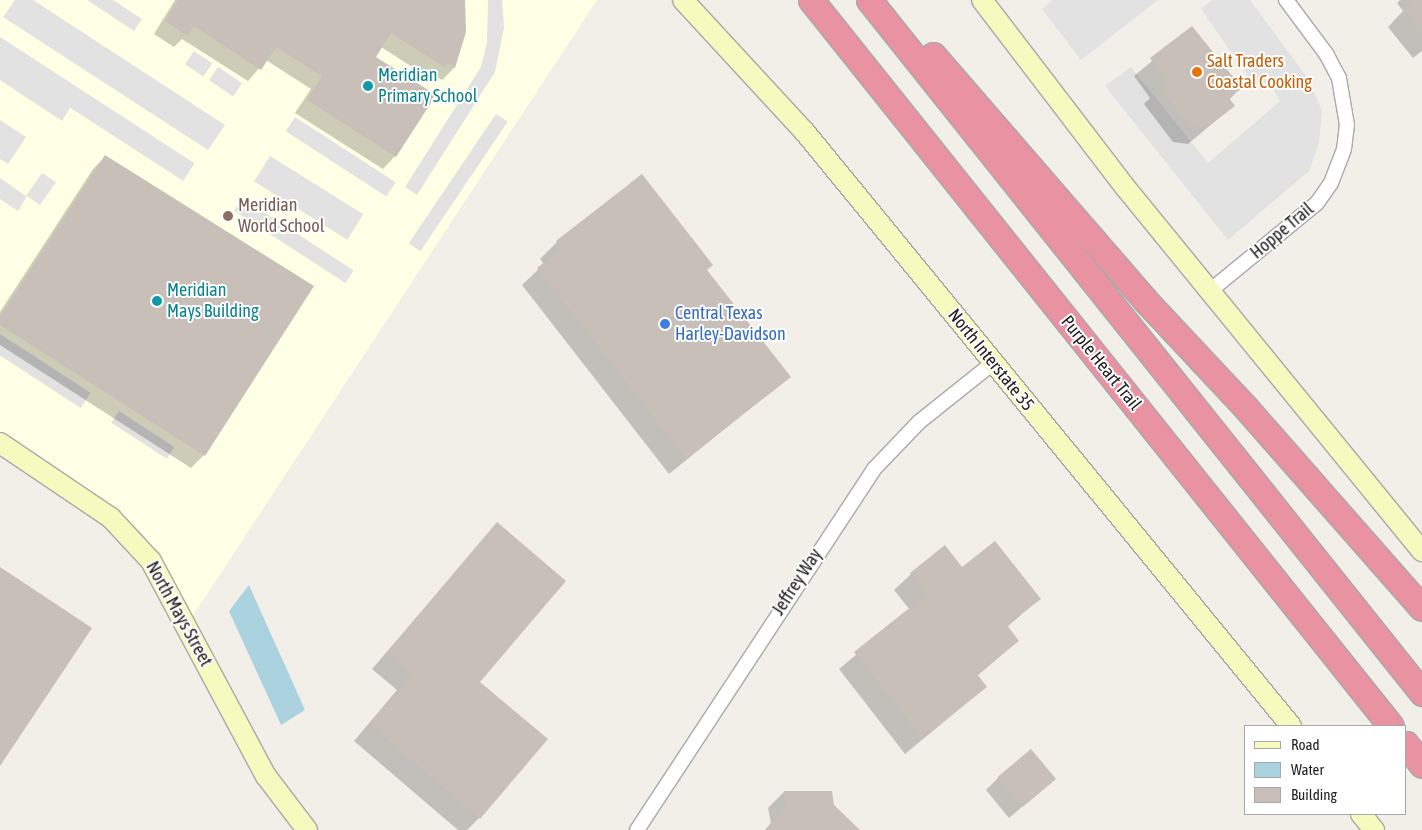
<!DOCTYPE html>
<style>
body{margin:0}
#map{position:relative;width:1422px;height:830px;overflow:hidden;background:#f2efe9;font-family:"Asap Condensed",sans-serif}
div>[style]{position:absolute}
.education>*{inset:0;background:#ffffe5}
.parking>*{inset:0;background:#e2e2e2;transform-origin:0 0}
.water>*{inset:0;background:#aad3df}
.shadow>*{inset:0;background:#0003}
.building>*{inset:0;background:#c7bfb8;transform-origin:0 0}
.roads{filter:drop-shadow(1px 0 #a9a9a9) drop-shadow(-1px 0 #a9a9a9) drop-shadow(0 1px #a9a9a9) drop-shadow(0 -1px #a9a9a9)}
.street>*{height:14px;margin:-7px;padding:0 7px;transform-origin:7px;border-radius:7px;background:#fff}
.secondary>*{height:20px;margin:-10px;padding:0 10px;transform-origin:10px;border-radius:10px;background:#f7fabf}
.highway>*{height:25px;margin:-12.5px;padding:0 12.5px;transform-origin:12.5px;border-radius:12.5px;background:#e892a2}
.dots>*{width:14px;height:14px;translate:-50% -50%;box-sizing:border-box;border:2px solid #fff;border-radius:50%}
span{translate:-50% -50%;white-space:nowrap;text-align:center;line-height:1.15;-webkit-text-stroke:4px #fff;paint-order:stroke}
.food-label{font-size:18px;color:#c56008}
.left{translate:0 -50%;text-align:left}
.culture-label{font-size:18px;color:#0d838f}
.education-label{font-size:18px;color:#785e54}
.street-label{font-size:18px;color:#222}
.shop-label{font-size:18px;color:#366cbe}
.legend{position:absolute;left:1244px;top:725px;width:162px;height:90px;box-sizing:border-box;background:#fff;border:1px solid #a7a7a7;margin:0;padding:6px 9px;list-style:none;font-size:15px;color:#222}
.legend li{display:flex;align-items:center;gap:10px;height:25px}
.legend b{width:25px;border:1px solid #a7a7a7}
</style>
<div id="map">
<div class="education">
<i style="clip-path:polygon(0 0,597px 0,192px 617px,170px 572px,142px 533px,113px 507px,0 432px)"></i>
</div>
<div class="parking">
<i style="clip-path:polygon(15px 0,33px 0,225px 125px,208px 150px,3px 17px)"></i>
<i style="clip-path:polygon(87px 0,113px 0,142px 19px,134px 31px)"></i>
<i style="clip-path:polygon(488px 0,502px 0,504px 28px,495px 72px,417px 195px,405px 187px,481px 67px,487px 42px)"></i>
<i style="clip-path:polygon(1053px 0,1158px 0,1081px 60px,1042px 9px)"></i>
<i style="clip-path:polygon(1212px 0,1250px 0,1309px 80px,1322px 111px,1319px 143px,1309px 171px,1228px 240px,1105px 86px,1131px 67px,1208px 163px,1280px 101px,1269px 81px,1256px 88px,1201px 9px)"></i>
<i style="left:0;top:37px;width:232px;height:21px;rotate:33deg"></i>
<i style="left:194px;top:51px;width:22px;height:16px;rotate:34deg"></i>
<i style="clip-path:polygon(0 60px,71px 106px,62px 121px,0 80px)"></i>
<i style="left:218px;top:67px;width:29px;height:16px;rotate:34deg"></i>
<i style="left:496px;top:114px;width:14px;height:156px;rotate:34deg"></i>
<i style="left:295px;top:117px;width:120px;height:17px;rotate:33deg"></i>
<i style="clip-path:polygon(0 120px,26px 137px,8px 164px,0 159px)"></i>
<i style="left:270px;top:156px;width:110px;height:30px;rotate:32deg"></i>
<i style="clip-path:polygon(42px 173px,56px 182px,40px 205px,27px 196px,18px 211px,0 199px,0 178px,26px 196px)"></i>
<i style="left:242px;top:198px;width:133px;height:15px;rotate:33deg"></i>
<i style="left:0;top:334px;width:108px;height:18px;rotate:33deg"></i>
<i style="left:119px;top:411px;width:66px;height:14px;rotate:33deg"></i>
</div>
<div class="water">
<i style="clip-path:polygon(249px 585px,305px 710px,281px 725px,229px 611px)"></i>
</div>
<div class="shadow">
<i style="clip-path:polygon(175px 0,463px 0,465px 32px,454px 68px,442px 80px,434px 75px,431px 79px,381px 47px,374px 57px,434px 96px,395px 156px,383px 169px,295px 113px,311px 89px,266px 60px,248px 81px,182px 39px,174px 47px,154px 34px)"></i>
<i style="clip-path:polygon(1400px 0,1422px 0,1422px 51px,1413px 58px,1388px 27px,1403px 11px,1397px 3px)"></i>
<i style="clip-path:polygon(1192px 28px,1240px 88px,1229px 100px,1233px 106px,1188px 144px,1173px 142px,1144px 104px,1150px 98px,1134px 76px)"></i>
<i style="clip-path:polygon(105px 157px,312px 286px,204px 455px,191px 468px,0 345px,0 312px,93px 169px)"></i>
<i style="clip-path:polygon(642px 176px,706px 271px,789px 377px,669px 474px,522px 285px,544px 264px,540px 259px,557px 242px)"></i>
<i style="clip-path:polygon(497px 524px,479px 682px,479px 818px,467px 830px,458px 830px,354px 741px,397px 690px,372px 669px)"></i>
<i style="clip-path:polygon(962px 569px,1039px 599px,1007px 627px,1018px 641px,977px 676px,986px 687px,905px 754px,839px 669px,910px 610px,894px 590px,911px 574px)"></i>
<i style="clip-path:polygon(998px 778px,1054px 779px,1009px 818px,986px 790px)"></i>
<i style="clip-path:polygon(784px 792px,833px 805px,858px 830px,765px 830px,771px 823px,768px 808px)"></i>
</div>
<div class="building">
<i style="clip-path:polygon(178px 0,465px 0,466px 32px,455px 68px,447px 63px,444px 67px,391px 33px,376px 57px,436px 95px,396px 157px,307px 100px,322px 76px,276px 47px,261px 70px,194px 26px,188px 36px,165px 21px)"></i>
<i style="clip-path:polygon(1415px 0,1422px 0,1422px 33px,1403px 9px)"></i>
<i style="clip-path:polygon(1192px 26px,1242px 88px,1229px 98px,1235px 106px,1206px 128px,1189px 126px,1160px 87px,1167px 82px,1150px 58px)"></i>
<i style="clip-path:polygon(105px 155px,314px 286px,205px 456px,0 325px,0 317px)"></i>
<i style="clip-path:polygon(642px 174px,713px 265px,707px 270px,791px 377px,686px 459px,537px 268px,562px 249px,556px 241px)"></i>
<i style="clip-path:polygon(497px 522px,566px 581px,480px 682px,548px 739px,480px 819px,369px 724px,413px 673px,387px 652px)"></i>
<i style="clip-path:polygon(995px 541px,1041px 599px,1007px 625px,1019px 641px,977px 674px,987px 687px,922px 738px,854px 652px,927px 594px,910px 573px,945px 545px,962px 567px)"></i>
<i style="clip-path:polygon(0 567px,92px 628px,0 766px)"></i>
<i style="left:1031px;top:749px;width:39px;height:44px;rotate:50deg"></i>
<i style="clip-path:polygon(784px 791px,832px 791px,834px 805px,860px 830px,765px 830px,786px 806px)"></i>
</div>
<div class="roads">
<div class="street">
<i style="left:1211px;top:290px;width:137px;rotate:-39.4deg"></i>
<i style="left:1317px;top:203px;width:24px;rotate:-55deg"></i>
<i style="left:1331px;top:183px;width:36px;rotate:-69deg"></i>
<i style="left:1344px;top:149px;width:24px;rotate:-83deg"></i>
<i style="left:1347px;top:125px;width:48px;rotate:-99.7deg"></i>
<i style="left:1339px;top:78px;width:26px;rotate:-118deg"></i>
<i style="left:1327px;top:55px;width:69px;rotate:-126.7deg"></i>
<i style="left:637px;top:830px;width:432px;rotate:-56.7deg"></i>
<i style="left:874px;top:469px;width:65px;rotate:-46.2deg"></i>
<i style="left:919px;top:422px;width:95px;rotate:-38.6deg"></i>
</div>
<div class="secondary">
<i style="left:683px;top:0;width:178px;rotate:47.3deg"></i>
<i style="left:804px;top:131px;width:769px;rotate:50.7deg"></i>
<i style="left:982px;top:0;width:235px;rotate:52.6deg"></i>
<i style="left:1125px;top:187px;width:470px;rotate:50.8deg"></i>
<i style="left:0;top:443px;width:134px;rotate:34deg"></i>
<i style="left:111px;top:518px;width:59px;rotate:47.1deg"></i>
<i style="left:151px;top:561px;width:244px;rotate:61.9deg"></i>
<i style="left:266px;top:776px;width:68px;rotate:52.8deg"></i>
<i style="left:1361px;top:814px;width:21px;rotate:51deg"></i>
</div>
<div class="highway">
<i style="left:811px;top:0;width:929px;rotate:51.38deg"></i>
<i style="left:869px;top:0;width:887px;rotate:51.41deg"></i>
<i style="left:933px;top:55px;width:324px;rotate:49.1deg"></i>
<i style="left:1145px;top:300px;width:148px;rotate:46.9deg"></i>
<i style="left:1246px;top:408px;width:266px;rotate:48.7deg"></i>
<i style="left:1406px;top:744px;width:26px;rotate:53deg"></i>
</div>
</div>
<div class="dots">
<i style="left:1197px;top:72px;background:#e8710a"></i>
<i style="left:368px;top:86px;background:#0f9aa8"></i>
<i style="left:228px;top:216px;background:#8d6e63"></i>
<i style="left:157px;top:301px;background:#0f9aa8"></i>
<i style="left:665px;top:324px;background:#3f7fe0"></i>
</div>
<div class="food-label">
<span class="left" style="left:1207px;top:72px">Salt Traders<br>Coastal Cooking</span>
</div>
<div class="culture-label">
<span class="left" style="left:378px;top:86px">Meridian<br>Primary School</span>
<span class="left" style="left:167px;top:301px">Meridian<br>Mays Building</span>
</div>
<div class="education-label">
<span class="left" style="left:238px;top:216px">Meridian<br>World School</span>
</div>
<div class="street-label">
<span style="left:1282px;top:231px;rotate:-40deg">Hoppe Trail</span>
<span style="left:991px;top:360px;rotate:51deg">North Interstate 35</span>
<span style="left:1101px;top:363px;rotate:51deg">Purple Heart Trail</span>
<span style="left:797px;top:582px;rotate:-57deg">Jeffrey Way</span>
<span style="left:179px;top:614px;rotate:61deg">North Mays Street</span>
</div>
<div class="shop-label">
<span class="left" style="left:675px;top:324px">Central Texas<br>Harley-Davidson</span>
</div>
<ul class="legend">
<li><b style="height:6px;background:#f7fabf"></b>Road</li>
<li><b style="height:14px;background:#aad3df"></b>Water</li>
<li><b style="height:14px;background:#c7bfb8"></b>Building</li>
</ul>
</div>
